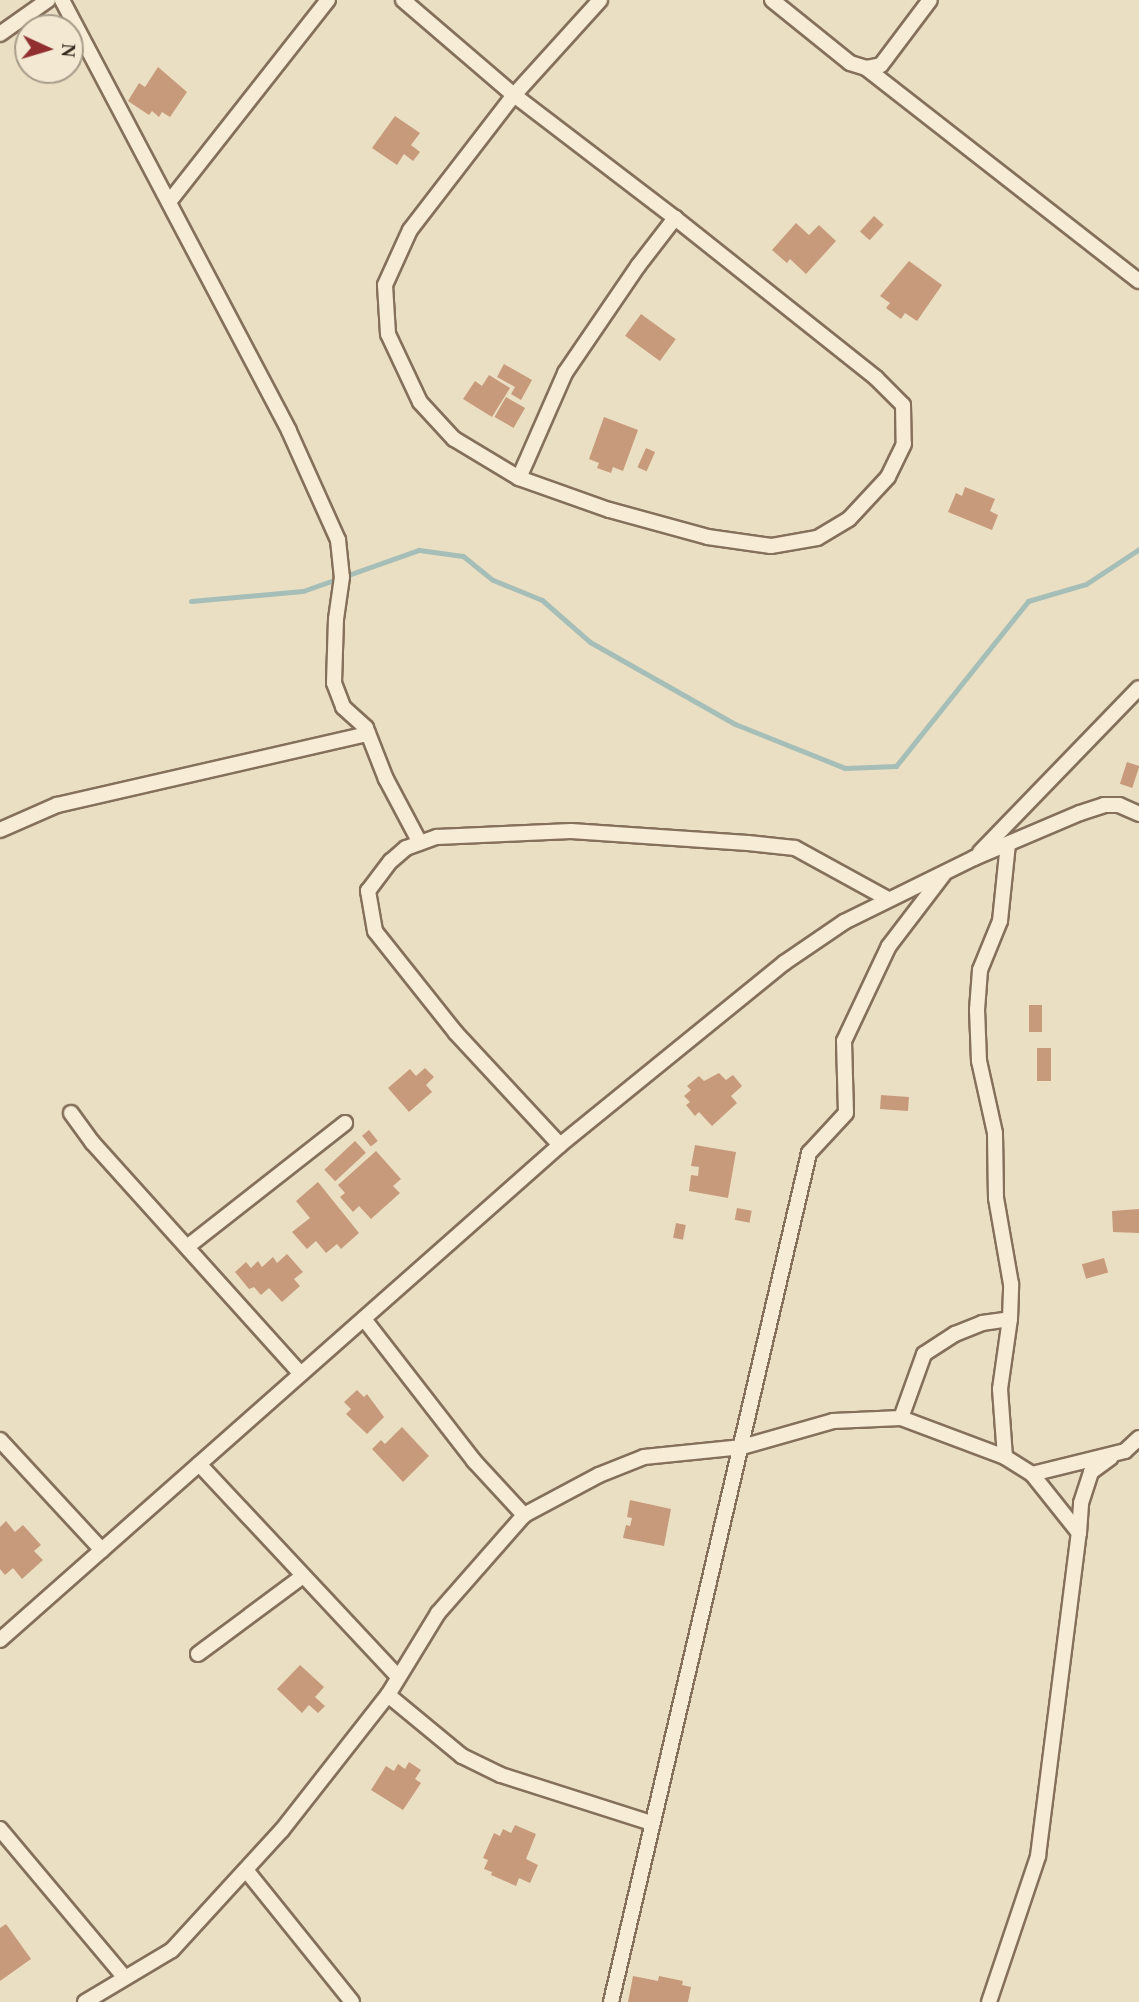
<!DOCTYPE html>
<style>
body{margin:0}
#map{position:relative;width:1139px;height:2002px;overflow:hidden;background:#ebdfc3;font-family:"Times New Roman",serif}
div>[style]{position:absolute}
.stream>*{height:5px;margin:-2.5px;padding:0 2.5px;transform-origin:2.5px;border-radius:2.5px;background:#a5beb7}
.building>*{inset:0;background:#c79a7b;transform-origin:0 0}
.roads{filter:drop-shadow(2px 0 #84705b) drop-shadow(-2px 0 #84705b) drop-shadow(0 2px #84705b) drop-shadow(0 -2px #84705b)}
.street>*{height:14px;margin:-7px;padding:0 7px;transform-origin:7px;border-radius:7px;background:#f7ecd5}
span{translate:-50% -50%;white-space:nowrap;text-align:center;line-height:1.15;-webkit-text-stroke:6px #f3e9d2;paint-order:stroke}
.north{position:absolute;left:14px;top:14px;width:70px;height:70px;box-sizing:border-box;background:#f3e9d2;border:2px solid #a79c8a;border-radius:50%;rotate:94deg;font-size:19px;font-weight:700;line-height:28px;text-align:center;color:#35291e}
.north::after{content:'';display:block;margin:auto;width:24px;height:32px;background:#902e30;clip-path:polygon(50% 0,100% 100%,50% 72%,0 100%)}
</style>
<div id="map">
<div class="stream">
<i style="left:191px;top:601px;width:112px;rotate:-5.1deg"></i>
<i style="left:303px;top:591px;width:123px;rotate:-19.5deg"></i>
<i style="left:419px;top:550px;width:44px;rotate:7.8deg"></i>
<i style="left:463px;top:556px;width:38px;rotate:39deg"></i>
<i style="left:493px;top:580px;width:53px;rotate:22.2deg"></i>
<i style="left:542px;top:600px;width:64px;rotate:41.2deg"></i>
<i style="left:590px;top:642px;width:167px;rotate:29.5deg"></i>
<i style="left:735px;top:724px;width:118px;rotate:21.8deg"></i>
<i style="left:845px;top:768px;width:51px;rotate:-2.2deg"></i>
<i style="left:896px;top:766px;width:211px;rotate:-51.3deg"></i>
<i style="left:1028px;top:601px;width:60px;rotate:-16.3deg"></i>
<i style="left:1086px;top:584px;width:64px;rotate:-33.4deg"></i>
</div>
<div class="building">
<i style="clip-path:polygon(158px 67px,187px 92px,170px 117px,162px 112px,159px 117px,152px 111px,149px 115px,128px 101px,139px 83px,145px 87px)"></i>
<i style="clip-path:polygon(395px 116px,420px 133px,411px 145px,420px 152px,413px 161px,404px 154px,397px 165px,372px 148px)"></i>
<i style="left:874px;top:216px;width:13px;height:21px;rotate:42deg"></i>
<i style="clip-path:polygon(796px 223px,809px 235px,819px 225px,836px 241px,806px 274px,790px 259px,787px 263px,772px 250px)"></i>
<i style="clip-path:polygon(909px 261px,942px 285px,917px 321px,905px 313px,901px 319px,886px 308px,890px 303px,880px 296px)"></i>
<i style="left:641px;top:314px;width:43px;height:27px;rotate:36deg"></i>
<i style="clip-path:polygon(504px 364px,532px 380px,521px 400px,511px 394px,515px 387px,497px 377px)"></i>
<i style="clip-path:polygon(489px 375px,510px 388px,492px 417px,463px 399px,475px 381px,482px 386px)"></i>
<i style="left:506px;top:397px;width:22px;height:23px;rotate:30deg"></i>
<i style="clip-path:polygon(604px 417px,638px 430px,623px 471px,613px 467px,611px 473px,597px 468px,599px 463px,589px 459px)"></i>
<i style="left:646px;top:448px;width:10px;height:21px;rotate:24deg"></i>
<i style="clip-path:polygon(965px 487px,995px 499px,990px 511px,998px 515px,992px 530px,948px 512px,956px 493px,962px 496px)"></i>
<i style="left:1127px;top:762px;width:13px;height:23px;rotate:18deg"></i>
<i style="left:1029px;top:1005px;width:13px;height:27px"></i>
<i style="left:1037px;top:1048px;width:14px;height:33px"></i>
<i style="clip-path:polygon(425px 1068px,434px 1077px,426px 1085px,432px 1092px,409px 1112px,388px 1088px,410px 1069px,416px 1076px)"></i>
<i style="clip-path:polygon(719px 1073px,726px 1080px,733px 1075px,742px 1086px,731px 1096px,737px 1103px,712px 1126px,699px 1112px,695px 1116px,686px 1105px,690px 1102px,684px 1096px,691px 1090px,687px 1086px,699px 1076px,704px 1081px)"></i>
<i style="left:881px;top:1095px;width:28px;height:14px;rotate:4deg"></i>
<i style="left:369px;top:1130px;width:14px;height:9px;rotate:51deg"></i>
<i style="left:355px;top:1141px;width:16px;height:42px;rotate:47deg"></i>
<i style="clip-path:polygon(695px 1145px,736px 1152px,728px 1198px,689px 1191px,691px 1175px,698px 1176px,699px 1167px,691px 1166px)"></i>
<i style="clip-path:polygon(376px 1151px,401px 1179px,393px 1186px,400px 1193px,371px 1219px,359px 1206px,353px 1212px,340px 1197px,345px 1193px,338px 1185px)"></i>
<i style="clip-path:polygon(318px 1182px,359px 1233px,341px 1249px,337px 1244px,326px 1253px,316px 1241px,307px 1249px,292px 1232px,310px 1218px,296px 1201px)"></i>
<i style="left:737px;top:1208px;width:15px;height:12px;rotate:11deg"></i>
<i style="clip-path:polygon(1139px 1209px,1139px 1233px,1113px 1232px,1112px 1211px)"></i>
<i style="left:676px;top:1223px;width:10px;height:15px;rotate:11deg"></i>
<i style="clip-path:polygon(287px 1254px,303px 1272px,294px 1279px,300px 1286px,282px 1302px,269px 1288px,261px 1295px,254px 1287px,249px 1289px,235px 1272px,246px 1262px,251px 1268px,258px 1261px,262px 1267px,273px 1257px,277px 1263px)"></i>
<i style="left:1104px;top:1258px;width:15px;height:23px;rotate:74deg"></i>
<i style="clip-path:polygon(357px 1390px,364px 1397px,367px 1394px,384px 1417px,367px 1434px,346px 1414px,351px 1409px,344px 1402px)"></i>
<i style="clip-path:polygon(402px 1427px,429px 1456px,403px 1482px,372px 1449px,381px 1440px,385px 1444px)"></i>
<i style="clip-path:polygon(630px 1500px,671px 1509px,664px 1546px,623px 1538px,626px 1525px,630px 1526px,632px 1518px,627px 1517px)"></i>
<i style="clip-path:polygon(6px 1521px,15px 1532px,23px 1525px,41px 1545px,34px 1551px,43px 1560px,22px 1579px,13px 1568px,5px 1575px,0 1569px,0 1527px)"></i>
<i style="clip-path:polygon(300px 1665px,324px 1687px,315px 1697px,325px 1706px,318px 1713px,309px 1705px,302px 1713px,277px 1689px)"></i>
<i style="clip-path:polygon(409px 1762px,421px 1770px,415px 1779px,421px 1783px,403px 1810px,371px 1790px,386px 1766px,394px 1771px,398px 1764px,405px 1769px)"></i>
<i style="clip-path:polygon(515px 1825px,536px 1834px,526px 1859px,538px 1865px,530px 1883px,519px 1878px,516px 1886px,491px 1875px,492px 1872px,484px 1869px,488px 1860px,483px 1858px,494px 1833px,500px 1836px,503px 1829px,511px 1833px)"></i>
<i style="clip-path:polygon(6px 1924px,31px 1959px,0 1981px,0 1928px)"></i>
<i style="clip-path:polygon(633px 1976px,658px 1981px,659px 1976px,683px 1981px,682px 1985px,691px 1987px,688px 2002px,628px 2002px)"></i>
</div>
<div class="roads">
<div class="street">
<i style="left:62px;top:0;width:487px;rotate:62.2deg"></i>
<i style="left:289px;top:431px;width:120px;rotate:65.8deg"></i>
<i style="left:338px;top:540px;width:37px;rotate:84deg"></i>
<i style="left:342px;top:577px;width:42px;rotate:98.1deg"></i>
<i style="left:336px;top:619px;width:64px;rotate:91.8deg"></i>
<i style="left:334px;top:683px;width:26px;rotate:69deg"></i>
<i style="left:343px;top:707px;width:31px;rotate:42deg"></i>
<i style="left:366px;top:728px;width:55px;rotate:68.6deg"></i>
<i style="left:386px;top:779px;width:72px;rotate:62deg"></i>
<i style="left:403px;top:0;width:146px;rotate:40.6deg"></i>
<i style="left:514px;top:95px;width:203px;rotate:37.4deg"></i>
<i style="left:675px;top:218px;width:257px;rotate:38.5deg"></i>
<i style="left:876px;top:378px;width:38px;rotate:45deg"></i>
<i style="left:903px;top:405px;width:39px;rotate:89deg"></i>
<i style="left:904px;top:444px;width:37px;rotate:116deg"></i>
<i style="left:888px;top:477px;width:57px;rotate:132.9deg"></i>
<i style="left:849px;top:519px;width:37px;rotate:149deg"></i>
<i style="left:817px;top:538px;width:47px;rotate:170.1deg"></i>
<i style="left:771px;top:546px;width:64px;rotate:-171.9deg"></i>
<i style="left:708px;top:537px;width:103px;rotate:-164.7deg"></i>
<i style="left:609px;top:510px;width:96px;rotate:-160.4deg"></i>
<i style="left:519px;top:478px;width:76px;rotate:-149deg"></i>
<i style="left:454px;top:439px;width:50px;rotate:-132.6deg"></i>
<i style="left:420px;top:402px;width:75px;rotate:-115.2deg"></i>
<i style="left:388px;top:334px;width:49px;rotate:-93.5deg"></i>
<i style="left:385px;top:285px;width:60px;rotate:-65.6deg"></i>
<i style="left:410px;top:230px;width:170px;rotate:-52.4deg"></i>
<i style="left:514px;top:95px;width:128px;rotate:-47.8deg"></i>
<i style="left:772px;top:0;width:100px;rotate:38.9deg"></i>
<i style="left:850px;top:63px;width:17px;rotate:17deg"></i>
<i style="left:866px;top:68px;width:15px;rotate:-11deg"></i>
<i style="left:881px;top:65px;width:81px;rotate:-53deg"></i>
<i style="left:0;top:34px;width:59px;rotate:-35.3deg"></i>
<i style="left:866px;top:68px;width:346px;rotate:38deg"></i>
<i style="left:169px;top:202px;width:257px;rotate:-51.8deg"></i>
<i style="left:519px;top:478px;width:115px;rotate:-66.3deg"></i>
<i style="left:565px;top:373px;width:130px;rotate:-55.7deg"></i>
<i style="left:638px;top:266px;width:61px;rotate:-52.4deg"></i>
<i style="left:0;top:830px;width:62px;rotate:-23.7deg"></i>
<i style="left:57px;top:805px;width:319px;rotate:-12.9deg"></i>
<i style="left:980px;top:852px;width:228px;rotate:-45.9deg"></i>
<i style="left:71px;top:1113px;width:36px;rotate:54deg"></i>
<i style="left:92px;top:1142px;width:312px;rotate:48deg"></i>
<i style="left:560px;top:1145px;width:153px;rotate:-132.9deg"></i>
<i style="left:456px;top:1033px;width:130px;rotate:-128.5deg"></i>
<i style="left:375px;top:931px;width:41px;rotate:-99.9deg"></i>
<i style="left:368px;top:891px;width:38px;rotate:-53deg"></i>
<i style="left:391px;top:861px;width:20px;rotate:-41deg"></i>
<i style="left:406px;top:848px;width:33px;rotate:-20deg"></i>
<i style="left:437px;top:837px;width:134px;rotate:-2.6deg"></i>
<i style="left:571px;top:831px;width:177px;rotate:3.9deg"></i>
<i style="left:748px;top:843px;width:47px;rotate:6.1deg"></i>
<i style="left:795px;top:848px;width:106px;rotate:28.7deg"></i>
<i style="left:187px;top:1247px;width:201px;rotate:-38.1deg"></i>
<i style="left:364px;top:1319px;width:180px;rotate:52.2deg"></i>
<i style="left:474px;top:1461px;width:74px;rotate:47.2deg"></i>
<i style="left:901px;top:1418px;width:111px;rotate:20.6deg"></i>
<i style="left:0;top:1440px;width:150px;rotate:47.2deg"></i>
<i style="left:199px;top:1464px;width:291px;rotate:46.9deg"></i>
<i style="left:1032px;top:1474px;width:96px;rotate:-13.9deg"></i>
<i style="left:1125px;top:1451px;width:19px;rotate:-43deg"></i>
<i style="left:1079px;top:1533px;width:30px;rotate:-86deg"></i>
<i style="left:1081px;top:1503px;width:33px;rotate:-72deg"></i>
<i style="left:1091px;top:1472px;width:24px;rotate:-36deg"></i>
<i style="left:0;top:1640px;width:747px;rotate:-41.47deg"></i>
<i style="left:560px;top:1145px;width:289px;rotate:-39.1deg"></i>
<i style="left:784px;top:963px;width:73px;rotate:-34.3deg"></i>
<i style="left:844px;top:922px;width:145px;rotate:-26.2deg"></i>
<i style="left:974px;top:858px;width:115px;rotate:-23deg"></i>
<i style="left:1080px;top:813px;width:25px;rotate:-18deg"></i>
<i style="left:1104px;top:805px;width:15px"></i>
<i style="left:1119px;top:805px;width:22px;rotate:24deg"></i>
<i style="left:198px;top:1654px;width:131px;rotate:-36.6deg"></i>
<i style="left:388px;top:1695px;width:96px;rotate:39.5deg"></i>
<i style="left:462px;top:1756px;width:43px;rotate:26deg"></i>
<i style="left:501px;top:1775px;width:157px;rotate:17.7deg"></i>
<i style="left:0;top:1829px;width:193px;rotate:50deg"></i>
<i style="left:246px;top:1870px;width:169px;rotate:51.2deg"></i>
<i style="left:85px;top:2002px;width:101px;rotate:-30.9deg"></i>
<i style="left:172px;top:1950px;width:163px;rotate:-47.5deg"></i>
<i style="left:282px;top:1830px;width:172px;rotate:-51.9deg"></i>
<i style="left:388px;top:1695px;width:96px;rotate:-58.6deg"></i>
<i style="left:438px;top:1613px;width:130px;rotate:-48.7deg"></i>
<i style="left:524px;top:1515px;width:85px;rotate:-28.1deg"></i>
<i style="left:599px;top:1475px;width:48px;rotate:-21.8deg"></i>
<i style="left:644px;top:1457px;width:99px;rotate:-5.8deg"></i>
<i style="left:742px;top:1447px;width:95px;rotate:-15.9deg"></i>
<i style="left:833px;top:1421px;width:68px;rotate:-2.5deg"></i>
<i style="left:901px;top:1418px;width:68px;rotate:-70.2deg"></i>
<i style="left:924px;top:1354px;width:37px;rotate:-33deg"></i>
<i style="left:955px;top:1334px;width:29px;rotate:-22deg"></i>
<i style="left:982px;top:1323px;width:28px;rotate:-8deg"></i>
<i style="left:611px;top:2002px;width:872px;rotate:-76.87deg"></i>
<i style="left:809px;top:1153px;width:54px;rotate:-47.2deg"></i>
<i style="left:846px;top:1113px;width:72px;rotate:-91.6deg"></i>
<i style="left:844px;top:1041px;width:105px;rotate:-64.7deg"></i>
<i style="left:889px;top:946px;width:89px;rotate:-52.7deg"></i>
<i style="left:989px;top:2002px;width:154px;rotate:-71.4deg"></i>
<i style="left:1038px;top:1856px;width:326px;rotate:-82.8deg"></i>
<i style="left:1079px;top:1533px;width:75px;rotate:-128.5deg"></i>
<i style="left:1032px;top:1474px;width:32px;rotate:-148deg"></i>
<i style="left:1005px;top:1457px;width:68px;rotate:-94.2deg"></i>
<i style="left:1000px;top:1389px;width:71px;rotate:-81.9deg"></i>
<i style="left:1010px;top:1319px;width:35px;rotate:-88deg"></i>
<i style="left:1011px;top:1284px;width:87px;rotate:-99.9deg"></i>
<i style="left:996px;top:1198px;width:65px;rotate:-90.9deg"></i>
<i style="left:995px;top:1133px;width:74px;rotate:-102.5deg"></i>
<i style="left:979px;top:1061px;width:51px;rotate:-92.2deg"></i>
<i style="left:977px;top:1010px;width:40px;rotate:-85.7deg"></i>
<i style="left:980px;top:970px;width:53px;rotate:-67.8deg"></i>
<i style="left:1000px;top:921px;width:77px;rotate:-84.1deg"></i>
</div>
</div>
<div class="north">N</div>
</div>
